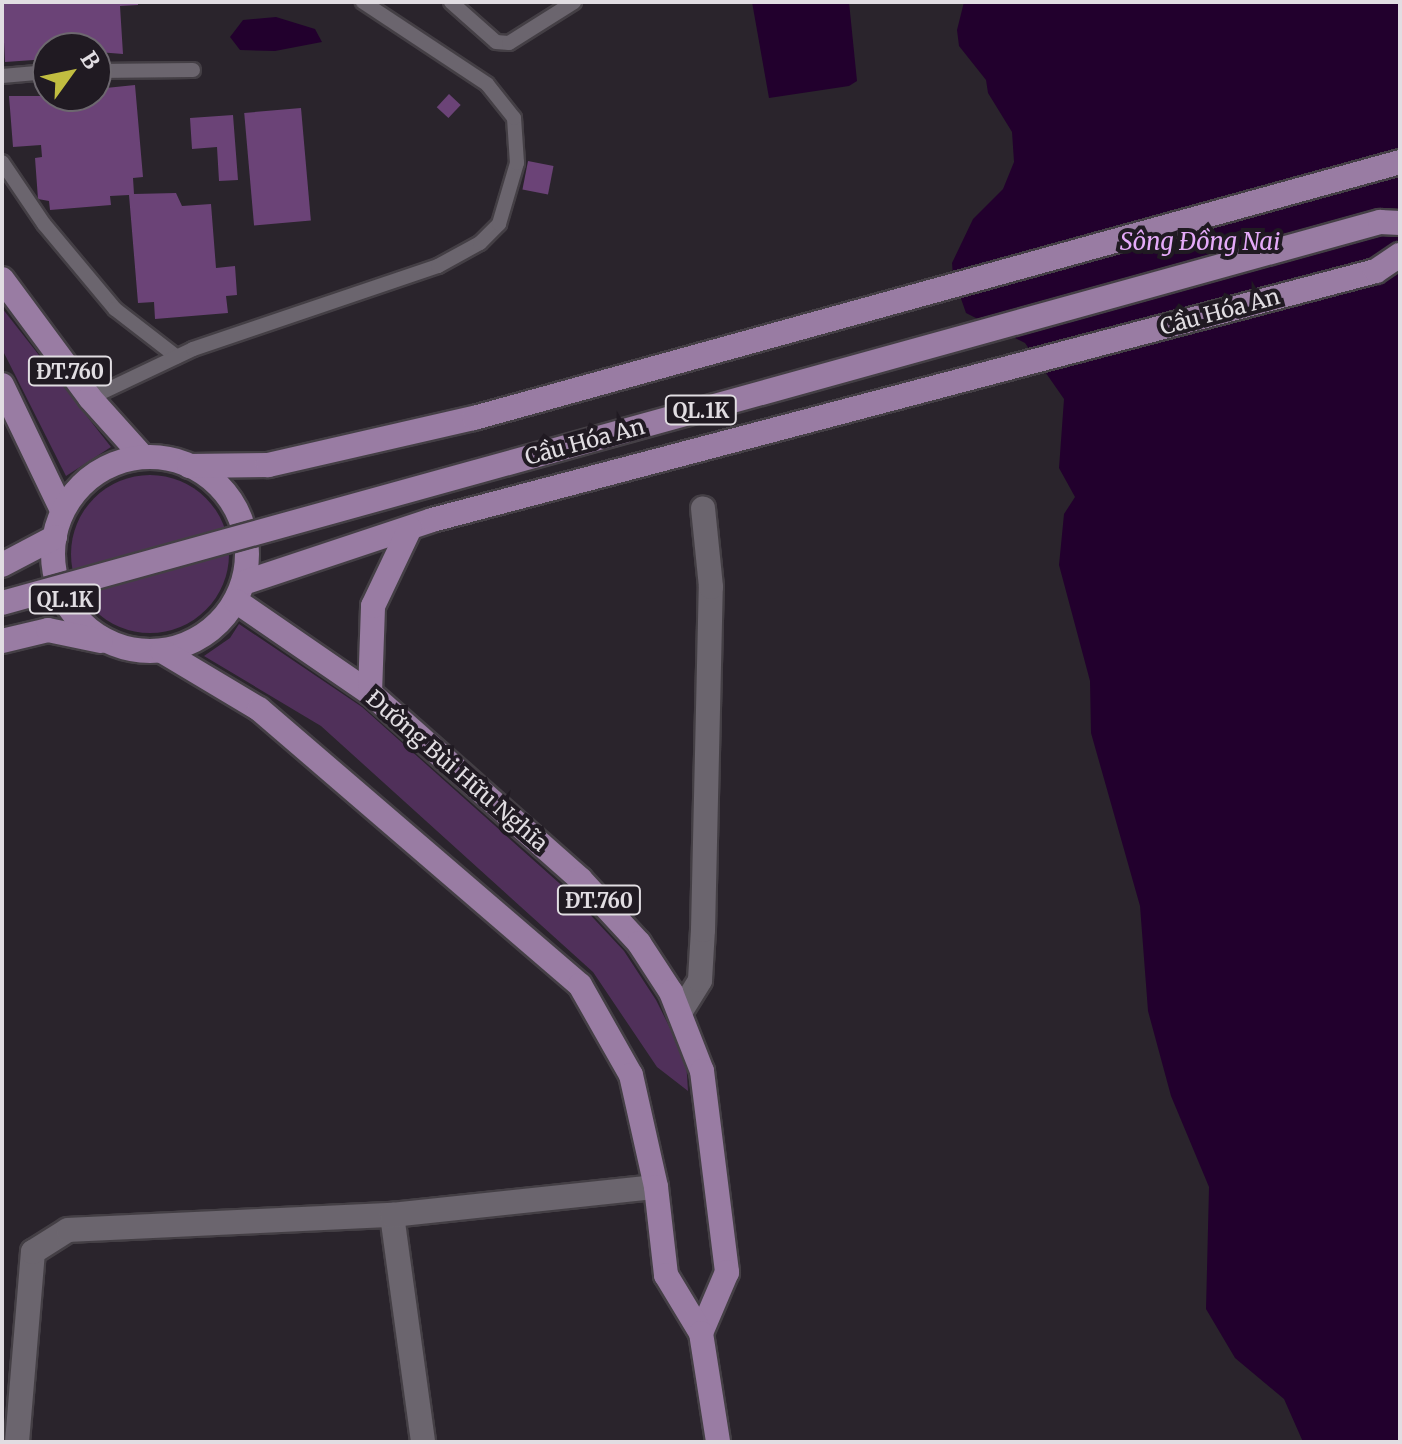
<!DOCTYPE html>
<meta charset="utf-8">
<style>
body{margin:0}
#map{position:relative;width:1402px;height:1444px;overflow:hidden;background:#2a242c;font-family:Merriweather,serif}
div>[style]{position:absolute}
.green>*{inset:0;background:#50305a}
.round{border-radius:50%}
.water>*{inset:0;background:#22002d}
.building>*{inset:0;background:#6b4377;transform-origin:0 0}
.roads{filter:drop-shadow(2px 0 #443f45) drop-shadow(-2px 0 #443f45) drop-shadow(0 2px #443f45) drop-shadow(0 -2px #443f45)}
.lane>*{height:14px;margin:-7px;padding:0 7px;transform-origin:7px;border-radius:7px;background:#6b656e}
.street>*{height:24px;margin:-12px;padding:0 12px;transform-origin:12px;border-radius:12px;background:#6b656e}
.primary>*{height:24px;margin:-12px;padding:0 12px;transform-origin:12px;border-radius:12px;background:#997ca3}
.primary>.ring{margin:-12px;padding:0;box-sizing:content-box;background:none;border:24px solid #997ca3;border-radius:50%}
.bridges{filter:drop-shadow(2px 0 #443f45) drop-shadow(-2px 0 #443f45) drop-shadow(0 2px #443f45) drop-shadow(0 -2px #443f45)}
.primary-bridge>*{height:24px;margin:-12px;padding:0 12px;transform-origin:12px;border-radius:12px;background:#997ca3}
span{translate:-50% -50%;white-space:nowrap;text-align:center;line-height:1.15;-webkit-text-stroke:8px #201a22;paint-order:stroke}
.shield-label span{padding:2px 6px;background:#201a22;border:2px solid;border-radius:6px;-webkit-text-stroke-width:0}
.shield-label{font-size:20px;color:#e1dde2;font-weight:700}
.street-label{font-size:22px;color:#e1dde2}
.water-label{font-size:24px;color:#e5aaf9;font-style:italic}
.frame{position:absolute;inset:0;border:4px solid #e1dde2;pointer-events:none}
.north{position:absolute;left:32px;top:32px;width:80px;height:80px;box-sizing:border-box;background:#201a22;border:2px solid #6d686f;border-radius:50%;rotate:57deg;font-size:22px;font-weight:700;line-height:32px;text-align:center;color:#e1dde2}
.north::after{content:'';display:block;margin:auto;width:28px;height:36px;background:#c1bd40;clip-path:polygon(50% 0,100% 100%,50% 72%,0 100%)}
</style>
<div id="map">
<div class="green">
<i style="clip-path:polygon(2px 308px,111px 447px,66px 476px,2px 349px)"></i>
<i class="round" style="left:71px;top:475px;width:158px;height:158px"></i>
<i style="clip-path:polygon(239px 624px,362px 707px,568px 891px,624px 951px,656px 1000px,686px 1060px,688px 1091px,657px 1067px,593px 972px,321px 726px,204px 656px,230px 638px)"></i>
</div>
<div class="water">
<i style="clip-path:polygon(752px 2px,849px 2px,857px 81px,849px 86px,769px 98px)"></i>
<i style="clip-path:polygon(964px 2px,1400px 2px,1400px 1442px,1303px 1442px,1284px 1399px,1235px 1358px,1206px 1309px,1209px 1187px,1171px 1096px,1148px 1011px,1140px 906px,1091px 733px,1090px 681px,1059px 565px,1064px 514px,1075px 497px,1059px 468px,1064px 399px,1025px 343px,966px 313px,953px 276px,952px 263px,973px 219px,1003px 189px,1014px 162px,1012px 132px,988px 93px,986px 80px,959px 46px,957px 30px)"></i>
<i style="clip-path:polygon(276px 17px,315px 29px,322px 42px,275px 51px,240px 50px,230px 37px,243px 20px)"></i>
</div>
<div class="building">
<i style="clip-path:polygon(2px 2px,138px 2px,138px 5px,120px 6px,123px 54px,48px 48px,48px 59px,5px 62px)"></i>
<i style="clip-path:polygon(135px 85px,143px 177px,133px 178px,134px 194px,176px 193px,182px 206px,211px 204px,216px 268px,235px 266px,237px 295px,226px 296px,228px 313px,155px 319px,154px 302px,138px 303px,129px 195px,110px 196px,111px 205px,50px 210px,49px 201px,38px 199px,35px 158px,42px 157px,41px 145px,13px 147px,9px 96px,96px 96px,96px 89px)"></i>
<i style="left:449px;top:94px;width:16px;height:18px;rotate:43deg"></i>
<i style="left:301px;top:108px;width:113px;height:57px;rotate:85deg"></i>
<i style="clip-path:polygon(233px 115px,238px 180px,219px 181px,217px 147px,192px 149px,190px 118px)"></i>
<i style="left:528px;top:161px;width:26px;height:29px;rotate:11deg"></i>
</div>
<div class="roads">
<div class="lane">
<i style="left:451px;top:2px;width:60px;rotate:41.6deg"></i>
<i style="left:496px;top:42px;width:13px;rotate:4deg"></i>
<i style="left:509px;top:43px;width:77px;rotate:-32.2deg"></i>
<i style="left:96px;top:71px;width:97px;rotate:-0.6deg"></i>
<i style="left:2px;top:76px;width:46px;rotate:-5deg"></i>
<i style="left:2px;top:162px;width:75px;rotate:55.9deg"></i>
<i style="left:44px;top:224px;width:111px;rotate:50.1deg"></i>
<i style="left:115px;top:309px;width:78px;rotate:37.7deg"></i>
<i style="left:90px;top:398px;width:114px;rotate:-25.4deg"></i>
<i style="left:193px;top:349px;width:259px;rotate:-18.7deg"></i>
<i style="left:438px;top:266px;width:48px;rotate:-28.7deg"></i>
<i style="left:480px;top:243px;width:27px;rotate:-45deg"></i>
<i style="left:499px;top:224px;width:64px;rotate:-73.6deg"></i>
<i style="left:517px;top:163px;width:45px;rotate:-93.8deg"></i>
<i style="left:514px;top:118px;width:43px;rotate:-128.5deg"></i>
<i style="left:487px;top:84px;width:149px;rotate:-146.5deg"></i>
</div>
<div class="street">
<i style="left:681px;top:1011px;width:36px;rotate:-58deg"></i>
<i style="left:700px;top:980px;width:50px;rotate:-86.6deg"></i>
<i style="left:703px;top:930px;width:343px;rotate:-88.7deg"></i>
<i style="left:711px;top:587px;width:79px;rotate:-95.8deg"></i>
<i style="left:392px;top:1215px;width:229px;rotate:82.2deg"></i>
<i style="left:17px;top:1442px;width:191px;rotate:-85.2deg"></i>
<i style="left:33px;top:1252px;width:41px;rotate:-32.2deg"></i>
<i style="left:68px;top:1230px;width:324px;rotate:-2.7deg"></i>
<i style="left:392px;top:1215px;width:265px;rotate:-6.1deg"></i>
</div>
<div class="primary">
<i style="left:2px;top:279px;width:148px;rotate:53.5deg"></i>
<i style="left:90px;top:398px;width:79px;rotate:48.1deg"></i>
<i style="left:2px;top:385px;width:139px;rotate:64.4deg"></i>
<i class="ring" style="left:53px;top:457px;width:170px;height:170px"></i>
<i style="left:189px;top:466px;width:79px;rotate:-0.7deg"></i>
<i style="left:268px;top:465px;width:211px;rotate:-12.9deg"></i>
<i style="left:474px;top:418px;width:961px;rotate:-15.45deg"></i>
<i style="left:2px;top:565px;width:60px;rotate:-27.8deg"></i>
<i style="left:243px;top:583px;width:199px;rotate:-18.4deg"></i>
<i style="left:432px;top:520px;width:976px;rotate:-14.78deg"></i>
<i style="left:1376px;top:271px;width:29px;rotate:-34deg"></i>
<i style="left:236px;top:601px;width:163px;rotate:34.5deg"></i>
<i style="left:370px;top:693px;width:281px;rotate:41.5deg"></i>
<i style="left:580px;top:879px;width:87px;rotate:47.3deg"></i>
<i style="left:639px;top:943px;width:59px;rotate:56.9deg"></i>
<i style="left:671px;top:992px;width:85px;rotate:68.6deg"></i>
<i style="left:702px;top:1071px;width:203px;rotate:82.9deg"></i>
<i style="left:727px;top:1272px;width:66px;rotate:113.1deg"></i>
<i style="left:2px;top:641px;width:47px;rotate:-13.4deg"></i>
<i style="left:48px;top:630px;width:54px;rotate:11.7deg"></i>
<i style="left:162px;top:651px;width:113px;rotate:30.9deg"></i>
<i style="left:259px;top:709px;width:423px;rotate:40.7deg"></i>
<i style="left:580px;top:985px;width:103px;rotate:60.5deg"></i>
<i style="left:631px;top:1075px;width:115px;rotate:77.4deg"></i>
<i style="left:656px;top:1187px;width:89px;rotate:83.5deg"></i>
<i style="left:666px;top:1275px;width:68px;rotate:58.9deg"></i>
<i style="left:701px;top:1333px;width:110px;rotate:81.1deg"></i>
<i style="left:370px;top:693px;width:87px;rotate:-88deg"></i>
<i style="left:373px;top:606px;width:86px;rotate:-64.6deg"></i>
</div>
</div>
<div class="bridges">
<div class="primary-bridge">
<i style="left:2px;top:603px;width:1430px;rotate:-15.46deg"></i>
<i style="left:1380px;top:222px;width:20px;rotate:3deg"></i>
</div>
</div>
<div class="shield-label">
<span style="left:70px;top:371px">ĐT.760</span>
<span style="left:701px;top:410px">QL.1K</span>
<span style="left:65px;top:599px">QL.1K</span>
<span style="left:599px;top:900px">ĐT.760</span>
</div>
<div class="street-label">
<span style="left:1220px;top:312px;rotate:-15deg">Cầu Hóa An</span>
<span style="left:585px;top:442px;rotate:-15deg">Cầu Hóa An</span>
<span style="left:457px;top:771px;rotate:41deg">Đường Bùi Hữu Nghĩa</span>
</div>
<div class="water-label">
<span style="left:1200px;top:242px">Sông Đồng Nai</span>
</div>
<div class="frame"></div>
<div class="north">B</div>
</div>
